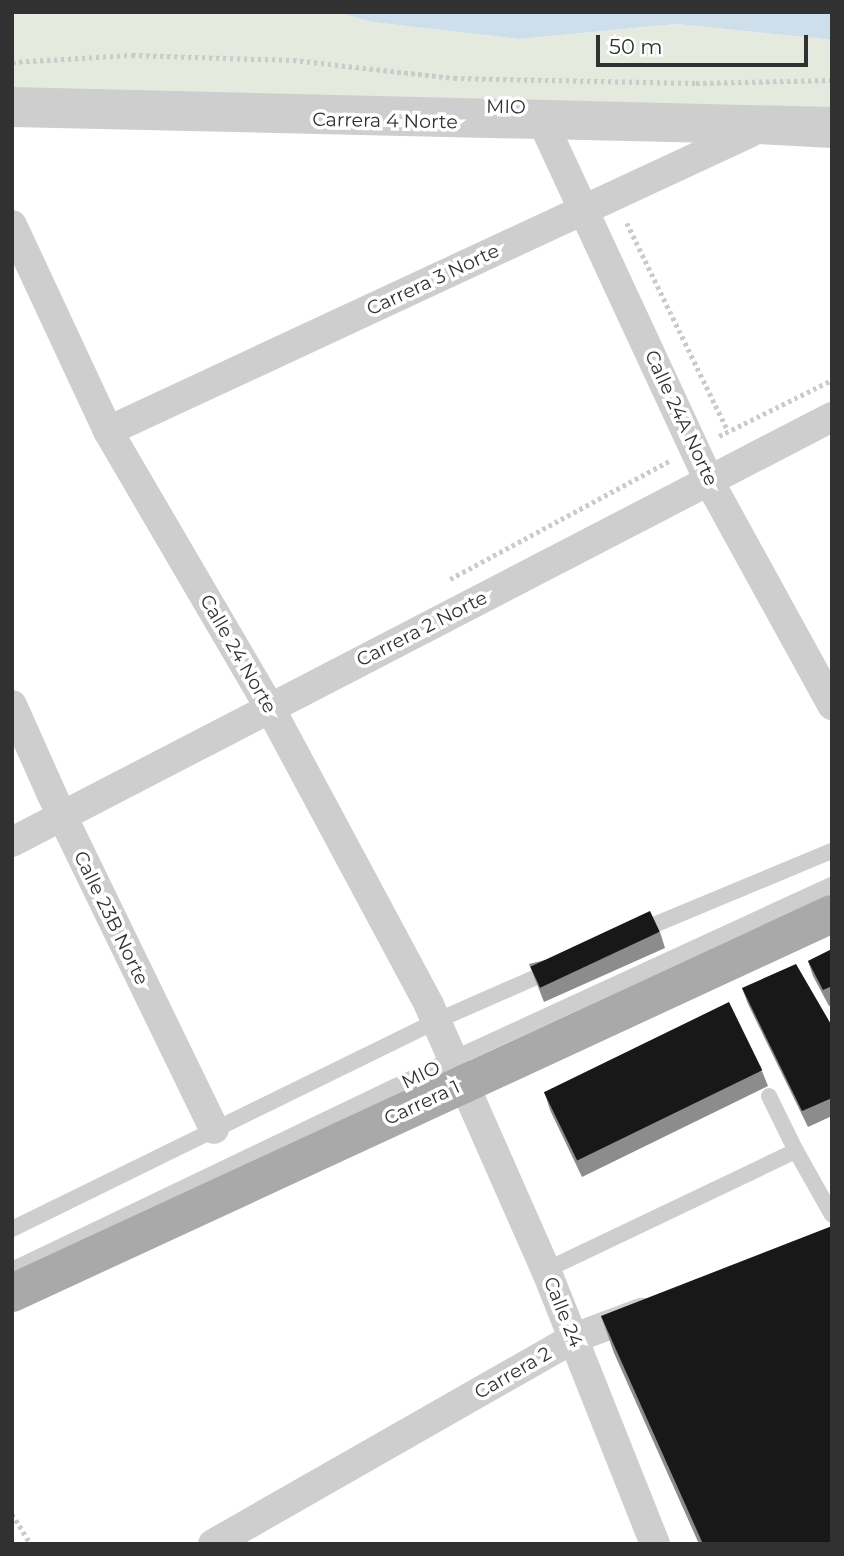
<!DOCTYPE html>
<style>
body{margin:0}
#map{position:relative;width:844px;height:1556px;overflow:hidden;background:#fff;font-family:Montserrat,sans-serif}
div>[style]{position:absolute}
.green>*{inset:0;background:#e4eadd}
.water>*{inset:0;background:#cedfeb}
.path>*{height:4.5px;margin-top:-2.25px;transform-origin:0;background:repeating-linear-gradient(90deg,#cbcbcb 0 3.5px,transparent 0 7px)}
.lane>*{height:16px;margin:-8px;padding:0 8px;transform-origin:8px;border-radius:8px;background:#cecece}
.street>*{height:30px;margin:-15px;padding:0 15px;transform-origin:15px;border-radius:15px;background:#cecece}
.primary>*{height:38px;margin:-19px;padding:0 19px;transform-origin:19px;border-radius:19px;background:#a9a9a9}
.wall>*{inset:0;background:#8c8c8c}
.building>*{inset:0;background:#181818;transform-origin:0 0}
span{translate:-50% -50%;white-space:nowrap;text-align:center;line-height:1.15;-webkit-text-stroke:7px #fff;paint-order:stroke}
.street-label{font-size:19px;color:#313131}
.frame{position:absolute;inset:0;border:14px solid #313131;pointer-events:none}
.scale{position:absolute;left:596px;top:35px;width:212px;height:32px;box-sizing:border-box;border:4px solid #313131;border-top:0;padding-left:9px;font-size:21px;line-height:24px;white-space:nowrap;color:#313131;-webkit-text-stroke:5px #fff;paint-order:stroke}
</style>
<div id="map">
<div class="green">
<i style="clip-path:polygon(12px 12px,336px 12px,372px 22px,519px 39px,677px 24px,832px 40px,832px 115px,12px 95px)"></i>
</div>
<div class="water">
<i style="clip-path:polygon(336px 12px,832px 12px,832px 40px,677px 24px,519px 39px,372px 22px)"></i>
</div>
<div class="path">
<i style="left:12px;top:62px;width:120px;rotate:-3.3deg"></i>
<i style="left:132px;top:55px;width:161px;rotate:1.8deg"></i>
<i style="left:293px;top:60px;width:162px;rotate:6.4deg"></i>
<i style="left:454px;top:78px;width:242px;rotate:1.2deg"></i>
<i style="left:696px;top:83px;width:136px;rotate:-1.3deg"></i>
<i style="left:627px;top:223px;width:231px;rotate:64.1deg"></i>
<i style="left:719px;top:436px;width:126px;rotate:-26.4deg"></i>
<i style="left:450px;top:579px;width:251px;rotate:-28.3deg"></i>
<i style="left:12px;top:1514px;width:36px;rotate:58deg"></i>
</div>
<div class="lane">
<i style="left:12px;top:95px;width:820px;rotate:1.4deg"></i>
<i style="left:637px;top:932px;width:211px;rotate:-22.6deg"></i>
<i style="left:769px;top:1096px;width:61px;rotate:63.9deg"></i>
<i style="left:796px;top:1151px;width:73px;rotate:60.6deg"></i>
<i style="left:12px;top:1229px;width:472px;rotate:-26.1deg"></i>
<i style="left:436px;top:1021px;width:127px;rotate:-23.7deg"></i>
<i style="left:12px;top:1270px;width:489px;rotate:-25.6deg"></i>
<i style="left:453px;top:1059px;width:417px;rotate:-24.7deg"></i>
<i style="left:546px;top:1270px;width:277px;rotate:-25.5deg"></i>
</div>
<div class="street">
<i style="left:12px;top:112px;width:746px;rotate:1.31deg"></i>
<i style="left:758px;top:129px;width:74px;rotate:3.1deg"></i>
<i style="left:544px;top:125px;width:392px;rotate:65.1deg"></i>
<i style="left:709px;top:481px;width:256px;rotate:61.2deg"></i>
<i style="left:12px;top:225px;width:227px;rotate:65deg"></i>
<i style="left:108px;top:431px;width:321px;rotate:59.7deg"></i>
<i style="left:270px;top:708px;width:337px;rotate:61.8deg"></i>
<i style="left:429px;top:1005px;width:290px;rotate:66.2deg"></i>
<i style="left:546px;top:1270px;width:295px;rotate:68.3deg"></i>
<i style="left:108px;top:431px;width:709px;rotate:-24.94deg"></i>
<i style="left:12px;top:705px;width:98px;rotate:66deg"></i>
<i style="left:52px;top:795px;width:371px;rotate:64.1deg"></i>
<i style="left:12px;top:842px;width:924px;rotate:-27.4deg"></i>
<i style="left:213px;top:1544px;width:416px;rotate:-29.7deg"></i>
<i style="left:574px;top:1338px;width:72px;rotate:-20.5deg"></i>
</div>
<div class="primary">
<i style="left:12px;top:1293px;width:903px;rotate:-24.81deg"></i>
</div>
<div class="wall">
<i style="clip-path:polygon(660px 932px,665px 948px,544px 1002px,529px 964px)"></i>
<i style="clip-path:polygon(832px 949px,832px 1004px,829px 1006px,813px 976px,808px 961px)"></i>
<i style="clip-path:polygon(742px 988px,832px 1026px,832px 1116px,808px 1127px,748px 1004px)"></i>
<i style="clip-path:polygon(762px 1071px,768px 1086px,582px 1177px,550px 1110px,545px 1094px)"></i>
<i style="clip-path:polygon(601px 1316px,832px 1544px,699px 1544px,614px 1353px)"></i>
</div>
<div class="building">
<i style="left:650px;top:911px;width:23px;height:132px;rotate:65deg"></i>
<i style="clip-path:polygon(832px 949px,832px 986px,823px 990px,808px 961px)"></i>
<i style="clip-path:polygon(796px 964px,832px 1026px,832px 1098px,802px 1111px,742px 988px)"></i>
<i style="left:729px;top:1002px;width:76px;height:206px;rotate:64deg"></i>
<i style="clip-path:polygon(832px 1226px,832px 1544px,703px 1544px,601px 1316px)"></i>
</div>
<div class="street-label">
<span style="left:506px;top:107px;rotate:1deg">MIO</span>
<span style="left:385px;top:121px;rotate:1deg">Carrera 4 Norte</span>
<span style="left:433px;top:280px;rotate:-25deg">Carrera 3 Norte</span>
<span style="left:681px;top:418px;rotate:65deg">Calle 24A Norte</span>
<span style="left:422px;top:629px;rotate:-27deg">Carrera 2 Norte</span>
<span style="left:238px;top:654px;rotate:60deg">Calle 24 Norte</span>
<span style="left:111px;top:918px;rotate:64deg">Calle 23B Norte</span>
<span style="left:421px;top:1075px;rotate:-26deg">MIO</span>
<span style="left:422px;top:1103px;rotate:-25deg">Carrera 1</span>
<span style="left:563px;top:1312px;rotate:68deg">Calle 24</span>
<span style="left:513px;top:1373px;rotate:-30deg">Carrera 2</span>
</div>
<div class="frame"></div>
<div class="scale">50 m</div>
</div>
